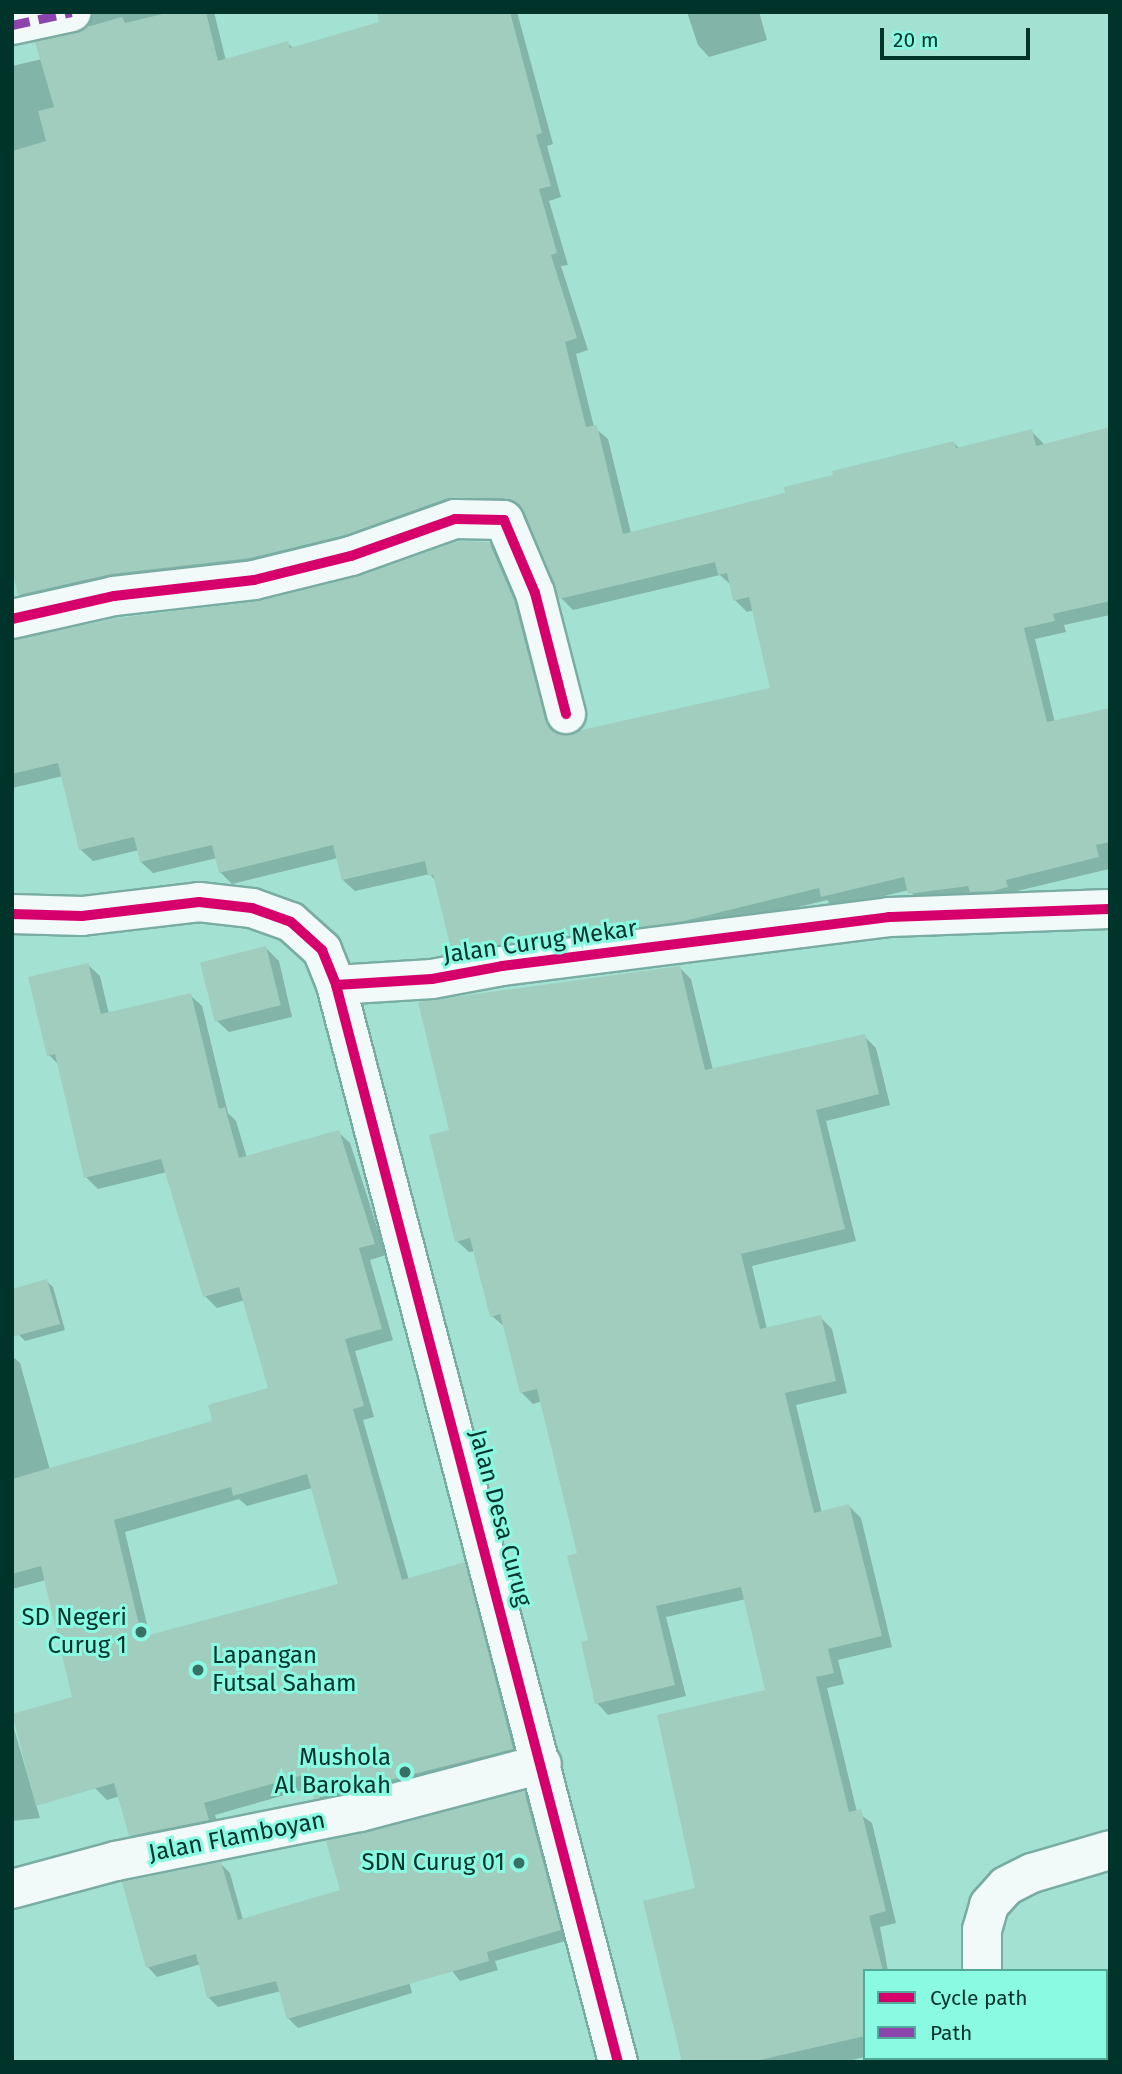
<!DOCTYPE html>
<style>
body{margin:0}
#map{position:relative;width:1122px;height:2074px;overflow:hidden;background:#a3e1d3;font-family:"Fira Sans",sans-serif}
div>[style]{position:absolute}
.shadow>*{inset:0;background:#0003}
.building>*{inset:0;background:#a0cdbd;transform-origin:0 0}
.roads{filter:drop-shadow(2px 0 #79aca2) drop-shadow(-2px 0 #79aca2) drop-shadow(0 2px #79aca2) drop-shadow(0 -2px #79aca2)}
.street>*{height:38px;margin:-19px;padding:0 19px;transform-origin:19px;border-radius:19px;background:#f1faf8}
.quiet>*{height:9px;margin-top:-4.5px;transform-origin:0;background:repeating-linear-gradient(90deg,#8e44ad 0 18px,transparent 0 27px)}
.cycleway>*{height:10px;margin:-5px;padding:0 5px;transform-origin:5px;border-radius:5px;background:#d6006c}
.dots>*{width:19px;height:19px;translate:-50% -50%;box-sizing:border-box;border:4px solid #8afae2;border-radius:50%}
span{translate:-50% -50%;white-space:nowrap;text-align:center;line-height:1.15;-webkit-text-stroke:6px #8afae2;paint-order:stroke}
.street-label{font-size:24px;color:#00332a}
.poi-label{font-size:24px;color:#00332a}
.right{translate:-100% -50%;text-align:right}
.left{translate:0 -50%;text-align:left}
.frame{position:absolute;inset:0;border:14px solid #00332a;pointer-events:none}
.legend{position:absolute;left:863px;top:1969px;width:245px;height:91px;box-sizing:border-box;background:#8afae2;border:2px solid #53aa98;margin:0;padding:9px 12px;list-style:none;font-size:21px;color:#00332a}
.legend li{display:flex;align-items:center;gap:14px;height:35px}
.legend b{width:35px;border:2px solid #53aa98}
.scale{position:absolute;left:880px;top:28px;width:150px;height:32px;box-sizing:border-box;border:4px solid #00332a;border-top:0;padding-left:9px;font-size:21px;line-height:24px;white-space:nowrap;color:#00332a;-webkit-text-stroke:5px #8afae2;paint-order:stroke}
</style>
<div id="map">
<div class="shadow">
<i style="clip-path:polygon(94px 12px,214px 12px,226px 61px,288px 43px,294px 49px,382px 24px,378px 12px,517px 12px,553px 144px,547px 146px,561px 197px,549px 201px,568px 265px,561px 266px,588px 350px,576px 354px,594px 427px,608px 439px,631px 533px,787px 494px,954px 443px,960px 449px,1031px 431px,1043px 443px,1110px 555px,1110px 615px,1064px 625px,1066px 632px,1035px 639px,1055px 723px,1110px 713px,1109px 869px,1017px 891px,1019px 899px,922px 905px,909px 890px,834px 908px,827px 900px,696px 932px,466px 964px,454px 952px,436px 882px,430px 874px,355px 891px,343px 880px,338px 858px,232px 884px,220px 872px,217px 858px,153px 873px,141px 862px,139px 850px,93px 861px,81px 850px,63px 776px,12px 788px,12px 642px,259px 603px,489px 543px,501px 556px,525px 613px,559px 736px,773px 689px,754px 610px,747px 612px,735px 600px,732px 586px,720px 575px,573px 610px,561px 598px,523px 513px,468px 508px,357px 546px,32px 606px,20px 594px,12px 563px,12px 66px,42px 59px,87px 30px)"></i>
<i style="clip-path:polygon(687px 12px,759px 12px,767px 40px,709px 57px,698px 45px)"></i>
<i style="clip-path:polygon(266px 948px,279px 961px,292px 1017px,229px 1032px,216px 1020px,202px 964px)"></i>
<i style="clip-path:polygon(evenodd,88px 965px,100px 976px,109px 1014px,190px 995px,202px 1006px,228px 1113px,236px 1121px,247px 1158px,338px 1132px,350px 1143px,386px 1255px,370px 1260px,393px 1340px,355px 1351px,374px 1417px,363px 1420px,409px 1580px,464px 1564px,476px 1576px,524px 1760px,328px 1810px,313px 1787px,215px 1815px,220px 1831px,143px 1847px,131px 1835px,120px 1796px,107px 1800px,95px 1788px,46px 1580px,12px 1589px,12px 1356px,20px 1363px,50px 1470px,214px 1423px,270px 1389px,245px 1300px,217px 1308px,205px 1296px,167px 1172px,98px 1189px,86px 1177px,60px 1066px,49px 1055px,88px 965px,312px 1488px,340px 1586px,150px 1637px,125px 1532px,239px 1499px,247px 1506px,312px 1488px)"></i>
<i style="clip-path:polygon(679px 967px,691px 979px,713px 1070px,864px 1036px,876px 1048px,890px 1105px,826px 1121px,856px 1241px,752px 1266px,767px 1329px,820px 1317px,832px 1329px,847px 1393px,796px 1405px,822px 1513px,849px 1506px,861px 1518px,892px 1647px,838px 1660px,844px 1684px,827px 1688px,857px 1812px,872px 1823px,896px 1923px,880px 1927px,888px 1971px,865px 1971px,865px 2057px,843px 2062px,684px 2062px,697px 1890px,767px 1691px,746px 1599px,666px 1617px,686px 1696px,608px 1715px,597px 1703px,579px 1555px,542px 1401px,533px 1404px,521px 1392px,505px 1327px,492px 1316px,475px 1251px,469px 1252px,457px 1241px,451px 1131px)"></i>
<i style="clip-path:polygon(46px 1281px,53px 1287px,65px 1330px,25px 1341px,19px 1335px)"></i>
<i style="clip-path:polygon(12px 1722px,40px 1818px,12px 1821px)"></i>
<i style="clip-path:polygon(524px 1793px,533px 1802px,569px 1940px,495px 1961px,498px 1970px,460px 1981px,385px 1885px,412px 1993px,298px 2028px,288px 2018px,281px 1991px,218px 2007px,208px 1997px,201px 1964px,157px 1977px,148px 1967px,221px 1864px,230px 1873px,243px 1920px,343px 1891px)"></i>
</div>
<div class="building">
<i style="clip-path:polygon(171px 12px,206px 12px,218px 61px,288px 41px,290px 48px,379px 22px,377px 12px,510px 12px,542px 133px,536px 135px,551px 186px,539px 189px,557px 253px,551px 255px,577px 338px,565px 342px,586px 427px,597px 425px,623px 534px,785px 493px,784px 487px,833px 475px,832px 471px,954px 441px,956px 448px,1032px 429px,1036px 446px,1110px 427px,1110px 601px,1053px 614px,1055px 621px,1024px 628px,1047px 722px,1110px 708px,1110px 842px,1096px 845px,1099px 857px,1006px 880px,1008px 887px,993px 891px,970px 892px,968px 886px,908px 894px,904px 877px,821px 897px,819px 888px,684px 921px,452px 953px,433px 875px,428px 876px,425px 861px,342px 880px,333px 845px,219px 873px,212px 845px,140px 862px,134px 837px,79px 850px,58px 763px,12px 774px,12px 640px,118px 618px,259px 601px,356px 577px,459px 541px,489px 542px,514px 600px,545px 719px,559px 735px,770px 688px,749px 597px,733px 601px,727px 573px,718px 575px,715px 562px,559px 599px,524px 511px,504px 498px,448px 498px,345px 535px,250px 558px,111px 574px,18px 595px,12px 570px,12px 151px,46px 141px,38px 111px,54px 107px,35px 42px,122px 17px,125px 23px)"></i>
<i style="left:266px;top:946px;width:61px;height:68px;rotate:76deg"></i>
<i style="clip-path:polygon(evenodd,88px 963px,101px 1014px,191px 993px,219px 1109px,225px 1107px,239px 1158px,339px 1130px,375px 1244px,359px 1248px,382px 1329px,345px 1339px,364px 1406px,353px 1409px,402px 1580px,465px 1562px,513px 1749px,314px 1799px,307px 1774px,204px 1803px,209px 1820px,129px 1836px,114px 1783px,36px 1806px,12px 1714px,72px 1697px,41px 1566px,12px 1574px,12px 1479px,212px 1421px,208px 1405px,268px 1388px,239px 1287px,203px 1297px,161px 1159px,84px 1178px,55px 1054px,47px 1056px,28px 977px,88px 963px,307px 1474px,338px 1584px,142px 1637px,114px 1520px,231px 1487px,233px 1496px,307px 1474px)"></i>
<i style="clip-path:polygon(680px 966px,705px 1070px,865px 1034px,879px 1094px,816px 1110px,845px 1229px,741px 1254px,760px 1329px,821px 1315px,836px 1381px,785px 1393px,814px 1513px,849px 1504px,882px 1636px,828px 1649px,834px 1673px,816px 1677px,849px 1812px,861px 1809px,886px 1911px,869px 1916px,883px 1971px,865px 1971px,865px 2036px,751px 2062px,682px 2062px,643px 1901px,695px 1888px,657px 1715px,765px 1690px,741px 1587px,656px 1606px,675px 1685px,595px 1704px,581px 1642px,588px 1640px,567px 1556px,577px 1553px,537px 1389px,520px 1393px,500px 1314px,490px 1317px,470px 1238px,455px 1242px,429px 1135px,449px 1130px,418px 1002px)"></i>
<i style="clip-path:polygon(47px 1279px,60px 1324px,12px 1337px,12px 1289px)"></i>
<i style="clip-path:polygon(524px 1791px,561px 1930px,487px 1952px,489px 1961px,287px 2019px,276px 1981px,207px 1998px,196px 1954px,146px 1968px,122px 1882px,221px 1862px,238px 1920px,340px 1890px,326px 1841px)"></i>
</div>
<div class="roads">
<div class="street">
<i style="left:12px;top:25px;width:61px;rotate:-12.2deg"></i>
<i style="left:12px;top:619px;width:105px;rotate:-12.7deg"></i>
<i style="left:114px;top:596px;width:141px;rotate:-6.5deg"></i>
<i style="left:254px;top:580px;width:100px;rotate:-13.9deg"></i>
<i style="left:351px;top:556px;width:110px;rotate:-19.6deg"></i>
<i style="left:455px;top:519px;width:49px;rotate:1.2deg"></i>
<i style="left:504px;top:520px;width:79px;rotate:67deg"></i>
<i style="left:535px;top:593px;width:125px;rotate:75.6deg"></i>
<i style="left:12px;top:914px;width:70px;rotate:1.6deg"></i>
<i style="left:82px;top:916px;width:118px;rotate:-6.8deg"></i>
<i style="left:199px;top:902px;width:53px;rotate:6.5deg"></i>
<i style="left:252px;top:908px;width:41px;rotate:19.7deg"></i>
<i style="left:291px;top:922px;width:42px;rotate:42.1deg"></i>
<i style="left:322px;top:950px;width:38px;rotate:68deg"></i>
<i style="left:336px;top:985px;width:96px;rotate:-3.6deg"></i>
<i style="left:432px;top:979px;width:71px;rotate:-10.5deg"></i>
<i style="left:502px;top:966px;width:390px;rotate:-7.2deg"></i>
<i style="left:889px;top:917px;width:221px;rotate:-2.1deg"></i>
<i style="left:336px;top:985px;width:1113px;rotate:75.33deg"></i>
<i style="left:12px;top:1889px;width:108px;rotate:-15.1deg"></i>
<i style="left:116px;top:1861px;width:249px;rotate:-11.4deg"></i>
<i style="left:360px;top:1812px;width:188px;rotate:-14.8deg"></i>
<i style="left:982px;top:1971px;width:41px;rotate:-90deg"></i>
<i style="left:982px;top:1930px;width:26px;rotate:-74deg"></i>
<i style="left:989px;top:1905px;width:25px;rotate:-48deg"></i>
<i style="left:1006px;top:1886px;width:29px;rotate:-27deg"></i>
<i style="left:1032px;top:1873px;width:81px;rotate:-16.4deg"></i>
<i style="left:1004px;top:2058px;width:4px;rotate:76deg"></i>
</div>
</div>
<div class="quiet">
<i style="left:12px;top:25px;width:61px;rotate:-12.2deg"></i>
</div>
<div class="cycleway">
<i style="left:12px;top:619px;width:105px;rotate:-12.7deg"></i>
<i style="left:114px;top:596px;width:141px;rotate:-6.5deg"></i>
<i style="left:254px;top:580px;width:100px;rotate:-13.9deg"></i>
<i style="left:351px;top:556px;width:110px;rotate:-19.6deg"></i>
<i style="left:455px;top:519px;width:49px;rotate:1.2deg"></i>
<i style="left:504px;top:520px;width:79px;rotate:67deg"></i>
<i style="left:535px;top:593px;width:125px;rotate:75.6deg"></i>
<i style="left:12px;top:914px;width:70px;rotate:1.6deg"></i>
<i style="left:82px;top:916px;width:118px;rotate:-6.8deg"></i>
<i style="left:199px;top:902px;width:53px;rotate:6.5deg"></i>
<i style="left:252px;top:908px;width:41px;rotate:19.7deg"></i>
<i style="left:291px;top:922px;width:42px;rotate:42.1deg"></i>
<i style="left:322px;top:950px;width:38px;rotate:68deg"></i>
<i style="left:336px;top:985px;width:96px;rotate:-3.6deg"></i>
<i style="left:432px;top:979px;width:71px;rotate:-10.5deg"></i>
<i style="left:502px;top:966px;width:390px;rotate:-7.2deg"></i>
<i style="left:889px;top:917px;width:221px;rotate:-2.1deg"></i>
<i style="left:336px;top:985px;width:1113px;rotate:75.33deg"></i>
</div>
<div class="dots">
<i style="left:141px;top:1632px;background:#397065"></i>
<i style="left:198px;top:1670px;background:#397065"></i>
<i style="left:405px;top:1772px;background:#397065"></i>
<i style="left:519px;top:1863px;background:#397065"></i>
</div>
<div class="street-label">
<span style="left:540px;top:942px;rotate:-8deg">Jalan Curug Mekar</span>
<span style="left:500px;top:1518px;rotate:75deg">Jalan Desa Curug</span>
<span style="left:237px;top:1837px;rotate:-11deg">Jalan Flamboyan</span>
</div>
<div class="poi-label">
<span class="right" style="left:127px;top:1632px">SD Negeri<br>Curug 1</span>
<span class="left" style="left:212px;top:1670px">Lapangan<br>Futsal Saham</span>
<span class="right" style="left:391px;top:1772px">Mushola<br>Al Barokah</span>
<span class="right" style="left:505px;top:1863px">SDN Curug 01</span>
</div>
<div class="frame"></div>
<ul class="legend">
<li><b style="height:9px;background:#d6006c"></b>Cycle path</li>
<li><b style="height:9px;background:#8e44ad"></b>Path</li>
</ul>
<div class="scale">20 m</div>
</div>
